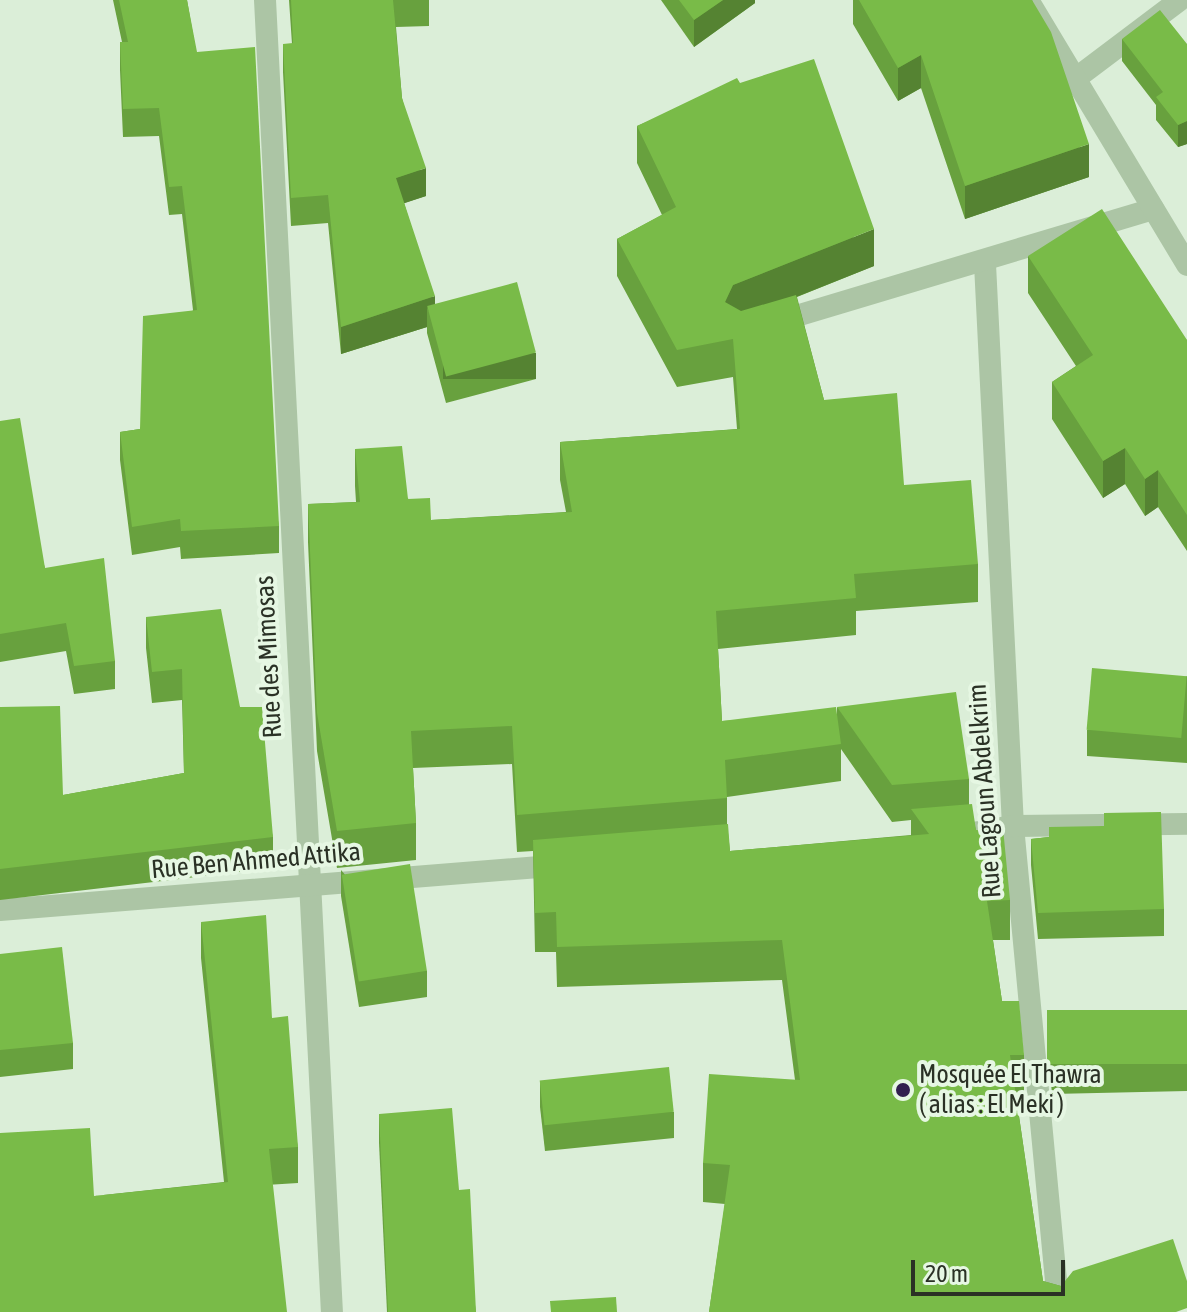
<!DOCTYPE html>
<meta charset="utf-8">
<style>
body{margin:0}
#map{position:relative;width:1187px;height:1312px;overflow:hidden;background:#dbeed8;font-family:"Asap Condensed",sans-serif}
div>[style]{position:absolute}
.minor>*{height:22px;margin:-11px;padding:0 11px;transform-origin:11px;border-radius:11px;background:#acc5a5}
.tertiary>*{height:22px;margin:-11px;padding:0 11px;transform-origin:11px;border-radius:11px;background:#acc5a5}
.wall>*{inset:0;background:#68a13e}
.shaded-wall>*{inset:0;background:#558332;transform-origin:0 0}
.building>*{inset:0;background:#79bb48;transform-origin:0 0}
.dots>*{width:22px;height:22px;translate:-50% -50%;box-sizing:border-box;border:4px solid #e6f7e3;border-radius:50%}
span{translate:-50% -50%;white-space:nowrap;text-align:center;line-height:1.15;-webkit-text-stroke:8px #e6f7e3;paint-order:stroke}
.street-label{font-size:26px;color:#2a3125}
.poi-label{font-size:26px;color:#2a3125}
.left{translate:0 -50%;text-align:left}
.scale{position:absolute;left:911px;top:1260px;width:154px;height:36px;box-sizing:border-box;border:4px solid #2a3125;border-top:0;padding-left:10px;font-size:24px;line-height:28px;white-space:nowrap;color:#2a3125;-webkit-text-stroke:6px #e6f7e3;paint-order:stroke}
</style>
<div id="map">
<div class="minor">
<i style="left:265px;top:0;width:1314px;rotate:87.08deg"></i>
<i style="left:1075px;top:79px;width:131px;rotate:-37deg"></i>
<i style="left:985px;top:264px;width:563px;rotate:87.15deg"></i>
<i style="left:1013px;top:826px;width:488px;rotate:84.6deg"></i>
<i style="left:773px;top:323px;width:397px;rotate:-16.7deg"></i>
<i style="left:973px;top:833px;width:41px;rotate:-9.9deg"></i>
<i style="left:1013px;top:826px;width:174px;rotate:-0.7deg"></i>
<i style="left:0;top:910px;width:566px;rotate:-4.56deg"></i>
</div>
<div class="tertiary">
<i style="left:1028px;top:0;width:309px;rotate:59deg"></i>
</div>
<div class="wall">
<i style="clip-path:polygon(113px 0,187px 0,279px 526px,279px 553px,181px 559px,180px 547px,132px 555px,120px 460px,120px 432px,140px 429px,193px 310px,182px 214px,169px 215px,159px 136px,123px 137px,120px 70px,120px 42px,122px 42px)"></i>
<i style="clip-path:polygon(289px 0,429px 0,429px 26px,396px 27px,402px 98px,426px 196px,404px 203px,435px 305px,536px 379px,446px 403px,427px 333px,427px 327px,341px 354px,328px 223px,291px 226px,283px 72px,283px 44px,292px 44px)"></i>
<i style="clip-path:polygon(661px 0,755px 0,755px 3px,694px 47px)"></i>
<i style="clip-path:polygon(853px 0,1032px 0,1089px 177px,965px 219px,921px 88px,898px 101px,853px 24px)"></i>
<i style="clip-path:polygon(1122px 39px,1187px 44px,1187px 144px,1178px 147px,1156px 120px,1156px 105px,1122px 61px)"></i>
<i style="clip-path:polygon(evenodd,740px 83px,874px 266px,797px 297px,824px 400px,978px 564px,978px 602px,856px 611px,856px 635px,718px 649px,722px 721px,837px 715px,837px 707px,969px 779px,969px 804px,976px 830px,1010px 900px,1010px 940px,993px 940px,1002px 1001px,1024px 1055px,1024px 1095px,1016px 1095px,1043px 1281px,1061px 1286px,1187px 1281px,709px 1312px,725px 1204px,703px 1202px,703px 1163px,795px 1080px,782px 980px,557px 987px,556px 952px,535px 952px,533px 851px,517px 852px,512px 764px,413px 768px,416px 823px,416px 860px,337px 868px,317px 751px,308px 542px,308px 504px,356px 502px,355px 486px,355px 449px,431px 520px,566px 512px,560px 480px,560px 442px,737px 429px,733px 377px,677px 387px,617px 276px,617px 239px,662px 215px,637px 163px,637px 126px,740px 83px,841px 749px,892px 822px,911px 820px,911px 835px,730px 851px,727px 824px,727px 797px,841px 781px,841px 749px)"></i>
<i style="clip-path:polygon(1028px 256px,1187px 340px,1187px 551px,1158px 507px,1145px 516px,1125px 484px,1103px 498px,1052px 419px,1052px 382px,1076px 366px,1028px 293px)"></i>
<i style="clip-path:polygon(0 421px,45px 568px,115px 661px,115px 689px,74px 694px,66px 651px,0 662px)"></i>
<i style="clip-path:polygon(146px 617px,240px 707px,273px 837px,273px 868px,0 900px,0 707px,63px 795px,184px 773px,182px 700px,152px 703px,146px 648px)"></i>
<i style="clip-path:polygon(1187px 676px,1187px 763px,1087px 756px,1087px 730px)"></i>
<i style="clip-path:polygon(1104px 813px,1164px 909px,1164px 936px,1038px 939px,1031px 865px,1031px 839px,1049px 837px,1104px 826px)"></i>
<i style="clip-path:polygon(341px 870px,427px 971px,427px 997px,359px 1007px,341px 896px)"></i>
<i style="clip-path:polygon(201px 922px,272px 1018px,298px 1147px,298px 1183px,94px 1196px,224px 1182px,201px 958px)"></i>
<i style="clip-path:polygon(0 954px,73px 1043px,73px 1069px,0 1077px)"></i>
<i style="clip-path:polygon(1187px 1010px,1187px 1091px,1052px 1094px,1047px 1040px,1047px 1014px)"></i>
<i style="clip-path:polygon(540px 1081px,674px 1112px,674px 1138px,545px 1151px,540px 1107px)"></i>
<i style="clip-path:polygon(379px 1114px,459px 1190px,476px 1312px,387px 1312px,379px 1143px)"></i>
</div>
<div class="shaded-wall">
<i style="clip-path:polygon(723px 0,755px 0,755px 3px,694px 47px,694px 20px)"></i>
<i style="clip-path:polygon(921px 55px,921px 88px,898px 101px,898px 68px)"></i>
<i style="clip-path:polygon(1187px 121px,1187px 144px,1178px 147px,1178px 125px)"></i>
<i style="clip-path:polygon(1089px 144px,1089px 177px,965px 219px,965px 186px)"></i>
<i style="clip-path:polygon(426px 168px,426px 196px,396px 206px,396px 178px)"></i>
<i style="clip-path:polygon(874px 229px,874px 266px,733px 322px,725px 302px,733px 285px)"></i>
<i style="clip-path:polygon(435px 296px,435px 324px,427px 307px,427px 327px,341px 354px,341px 327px)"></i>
<i style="left:536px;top:353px;width:26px;height:93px;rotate:90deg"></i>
<i style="clip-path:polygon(1125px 448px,1125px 484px,1103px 498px,1103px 461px)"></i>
<i style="clip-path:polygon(1158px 470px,1158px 507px,1145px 516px,1145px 479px)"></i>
</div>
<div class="building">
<i style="clip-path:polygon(119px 0,187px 0,197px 52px,255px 47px,279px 526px,181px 531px,180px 519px,132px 527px,120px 432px,140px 429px,143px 316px,197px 310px,182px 186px,169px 187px,159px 108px,123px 109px,120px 42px,128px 42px)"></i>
<i style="clip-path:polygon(291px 0,393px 0,402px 98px,426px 168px,396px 178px,435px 296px,341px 327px,328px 195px,291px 198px,283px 44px,293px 43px)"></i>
<i style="clip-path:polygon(679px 0,723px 0,694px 20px)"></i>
<i style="clip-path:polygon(859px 0,1032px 0,1051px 32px,1089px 144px,965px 186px,921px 55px,898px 68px)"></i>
<i style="clip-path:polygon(1160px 10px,1187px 44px,1187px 121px,1178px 125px,1156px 97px,1163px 92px,1122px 39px)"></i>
<i style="clip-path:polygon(814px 59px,874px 229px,733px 285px,725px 302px,741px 311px,796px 295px,824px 400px,897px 393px,904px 485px,971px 480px,978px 564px,854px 574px,856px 598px,716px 611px,722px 721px,836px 707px,841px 744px,725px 760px,727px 798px,517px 815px,512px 726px,411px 731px,416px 823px,337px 831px,317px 713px,308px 504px,360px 502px,355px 449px,402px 446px,408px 499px,430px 498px,431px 520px,572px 512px,560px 442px,740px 429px,733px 339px,677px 350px,617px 239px,676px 207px,637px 126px,737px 78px,740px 83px)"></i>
<i style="clip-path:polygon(1102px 209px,1187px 340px,1187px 515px,1158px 470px,1145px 479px,1125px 448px,1103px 461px,1052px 382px,1093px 355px,1028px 256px)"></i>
<i style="left:517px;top:282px;width:73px;height:93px;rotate:75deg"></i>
<i style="clip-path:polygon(20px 418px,45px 568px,104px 558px,115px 661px,74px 666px,66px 623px,0 634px,0 421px)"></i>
<i style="clip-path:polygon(221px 609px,240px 707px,262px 707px,273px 837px,0 869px,0 707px,60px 706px,63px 795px,184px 773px,182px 669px,152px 672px,146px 617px)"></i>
<i style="left:1092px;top:668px;width:95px;height:62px;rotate:5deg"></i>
<i style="clip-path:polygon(956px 692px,969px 779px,892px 785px,837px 707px)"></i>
<i style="clip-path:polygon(972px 804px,976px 830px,1003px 828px,1010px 900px,987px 901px,1002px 1001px,1019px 1001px,1024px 1055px,1010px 1055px,1043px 1281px,1061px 1286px,1073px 1271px,1173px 1239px,1187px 1281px,1187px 1308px,1176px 1312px,709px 1312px,730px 1165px,703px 1163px,709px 1074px,800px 1080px,782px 940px,557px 947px,556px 912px,535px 913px,533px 840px,728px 824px,730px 851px,929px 834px,911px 809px)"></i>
<i style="clip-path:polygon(1161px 812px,1164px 909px,1038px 913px,1031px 839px,1049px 837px,1049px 827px,1104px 826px,1104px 813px)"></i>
<i style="left:410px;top:864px;width:108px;height:69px;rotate:81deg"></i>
<i style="clip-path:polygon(266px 915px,272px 1018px,288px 1016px,298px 1147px,269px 1149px,287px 1312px,0 1312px,0 1133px,90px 1128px,94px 1196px,228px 1182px,201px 922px)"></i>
<i style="clip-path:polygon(62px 947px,73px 1043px,0 1050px,0 954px)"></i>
<i style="left:1187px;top:1010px;width:54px;height:140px;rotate:90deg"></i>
<i style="left:669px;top:1067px;width:45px;height:130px;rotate:84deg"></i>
<i style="clip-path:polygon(452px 1108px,459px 1190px,470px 1189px,476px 1312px,388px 1312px,379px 1114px)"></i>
<i style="clip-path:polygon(616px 1297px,617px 1312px,551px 1312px,550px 1301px)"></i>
</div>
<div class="dots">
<i style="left:903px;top:1090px;background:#321f4f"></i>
</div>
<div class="street-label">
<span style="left:269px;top:657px;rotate:-93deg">Rue des Mimosas</span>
<span style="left:985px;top:791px;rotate:-94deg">Rue Lagoun Abdelkrim</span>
<span style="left:256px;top:861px;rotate:-5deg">Rue Ben Ahmed Attika</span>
</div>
<div class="poi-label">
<span class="left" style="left:919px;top:1090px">Mosquée El Thawra<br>( alias : El Meki )</span>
</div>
<div class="scale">20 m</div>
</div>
